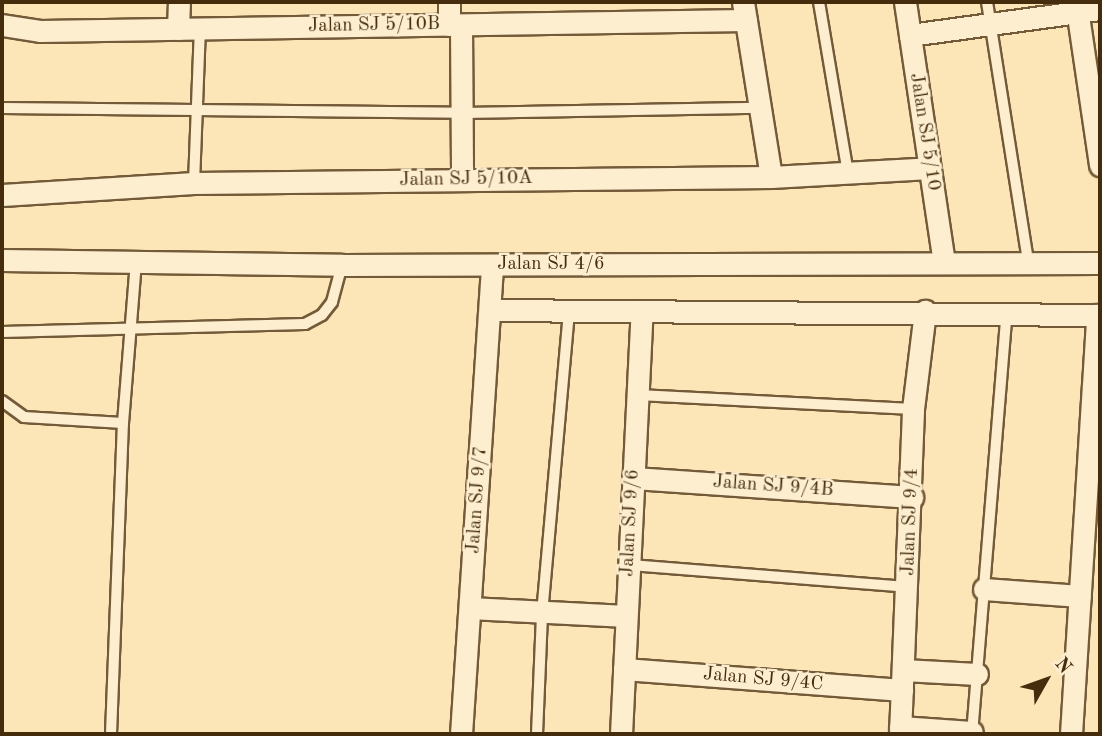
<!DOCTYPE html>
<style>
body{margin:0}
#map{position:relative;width:1102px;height:736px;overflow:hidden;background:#fce5b7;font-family:"Old Standard TT",serif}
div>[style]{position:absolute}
.roads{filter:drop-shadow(2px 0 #735a38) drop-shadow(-2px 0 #735a38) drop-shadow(0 2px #735a38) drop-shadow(0 -2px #735a38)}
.lane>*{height:10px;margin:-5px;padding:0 5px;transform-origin:5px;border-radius:5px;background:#fdeed0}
.street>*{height:21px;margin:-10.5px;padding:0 10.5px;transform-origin:10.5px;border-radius:10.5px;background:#fdeed0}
span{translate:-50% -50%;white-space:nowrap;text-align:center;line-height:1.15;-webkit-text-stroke:5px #fdeed0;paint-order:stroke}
.street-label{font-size:19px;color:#452c0d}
.frame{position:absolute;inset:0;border:4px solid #452c0d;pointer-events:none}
.north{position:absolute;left:1011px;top:645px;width:70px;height:70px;-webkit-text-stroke:5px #fdeed0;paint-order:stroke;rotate:50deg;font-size:19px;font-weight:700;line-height:28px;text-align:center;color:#452c0d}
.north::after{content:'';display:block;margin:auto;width:24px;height:32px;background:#452c0d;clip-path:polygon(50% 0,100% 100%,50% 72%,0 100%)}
</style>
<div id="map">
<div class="roads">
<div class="lane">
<i style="left:819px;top:2px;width:173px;rotate:80.4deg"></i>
<i style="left:987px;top:2px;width:263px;rotate:81deg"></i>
<i style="left:2px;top:108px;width:460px;rotate:0.6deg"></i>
<i style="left:462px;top:113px;width:298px;rotate:-1deg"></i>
<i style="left:194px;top:183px;width:154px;rotate:-87.8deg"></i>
<i style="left:2px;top:332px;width:303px;rotate:-1.5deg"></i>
<i style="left:305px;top:324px;width:19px;rotate:-28deg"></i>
<i style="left:322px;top:315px;width:16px;rotate:-52deg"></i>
<i style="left:332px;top:302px;width:38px;rotate:-75deg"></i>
<i style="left:638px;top:395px;width:275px;rotate:2.9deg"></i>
<i style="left:2px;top:401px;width:27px;rotate:36deg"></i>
<i style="left:24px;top:417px;width:99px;rotate:3.5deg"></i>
<i style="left:629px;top:565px;width:280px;rotate:4.5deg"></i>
<i style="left:111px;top:734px;width:311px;rotate:-87.8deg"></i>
<i style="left:123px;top:423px;width:163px;rotate:-85.4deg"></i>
<i style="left:537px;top:734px;width:120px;rotate:-87.6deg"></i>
<i style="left:542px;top:614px;width:304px;rotate:-84.9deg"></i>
<i style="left:972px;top:734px;width:419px;rotate:-85.3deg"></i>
</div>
<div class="street">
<i style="left:449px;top:2px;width:23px;rotate:90deg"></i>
<i style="left:743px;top:2px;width:177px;rotate:80.9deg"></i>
<i style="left:905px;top:2px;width:263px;rotate:81.5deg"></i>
<i style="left:1076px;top:2px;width:165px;rotate:81.6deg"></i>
<i style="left:2px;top:25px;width:38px;rotate:9deg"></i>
<i style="left:40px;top:31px;width:706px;rotate:-0.89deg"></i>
<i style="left:461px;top:25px;width:155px;rotate:89.6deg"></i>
<i style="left:178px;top:29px;width:27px;rotate:-88deg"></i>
<i style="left:910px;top:35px;width:192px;rotate:-7.8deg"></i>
<i style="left:2px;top:195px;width:192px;rotate:-3.6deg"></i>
<i style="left:194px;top:183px;width:577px;rotate:-0.6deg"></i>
<i style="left:771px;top:177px;width:159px;rotate:-3.2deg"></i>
<i style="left:2px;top:260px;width:340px;rotate:0.8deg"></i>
<i style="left:342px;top:265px;width:758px;rotate:-0.15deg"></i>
<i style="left:490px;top:310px;width:610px;rotate:0.47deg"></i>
<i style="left:633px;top:478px;width:280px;rotate:3.9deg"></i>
<i style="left:984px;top:589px;width:96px;rotate:4.2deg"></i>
<i style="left:470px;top:608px;width:156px;rotate:2.9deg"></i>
<i style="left:624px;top:669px;width:279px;rotate:4.3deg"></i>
<i style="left:903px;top:670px;width:74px;rotate:3.1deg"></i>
<i style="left:900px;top:727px;width:72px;rotate:4deg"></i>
<i style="left:461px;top:734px;width:470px;rotate:-86.2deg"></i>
<i style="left:621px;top:734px;width:423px;rotate:-87.2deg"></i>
<i style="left:900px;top:734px;width:325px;rotate:-87.7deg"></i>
<i style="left:913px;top:409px;width:99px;rotate:-83deg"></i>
<i style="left:1071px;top:734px;width:420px;rotate:-86.4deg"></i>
</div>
</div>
<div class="street-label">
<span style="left:374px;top:26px;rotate:-1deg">Jalan SJ 5/10B</span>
<span style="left:924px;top:132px;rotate:81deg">Jalan SJ 5/10</span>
<span style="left:466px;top:180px;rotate:-1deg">Jalan SJ 5/10A</span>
<span style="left:551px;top:265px">Jalan SJ 4/6</span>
<span style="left:773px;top:487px;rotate:4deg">Jalan SJ 9/4B</span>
<span style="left:478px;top:500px;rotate:-86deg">Jalan SJ 9/7</span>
<span style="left:911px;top:522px;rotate:-88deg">Jalan SJ 9/4</span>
<span style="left:631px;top:523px;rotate:-87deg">Jalan SJ 9/6</span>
<span style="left:763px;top:680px;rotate:5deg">Jalan SJ 9/4C</span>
</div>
<div class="frame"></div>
<div class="north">N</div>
</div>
